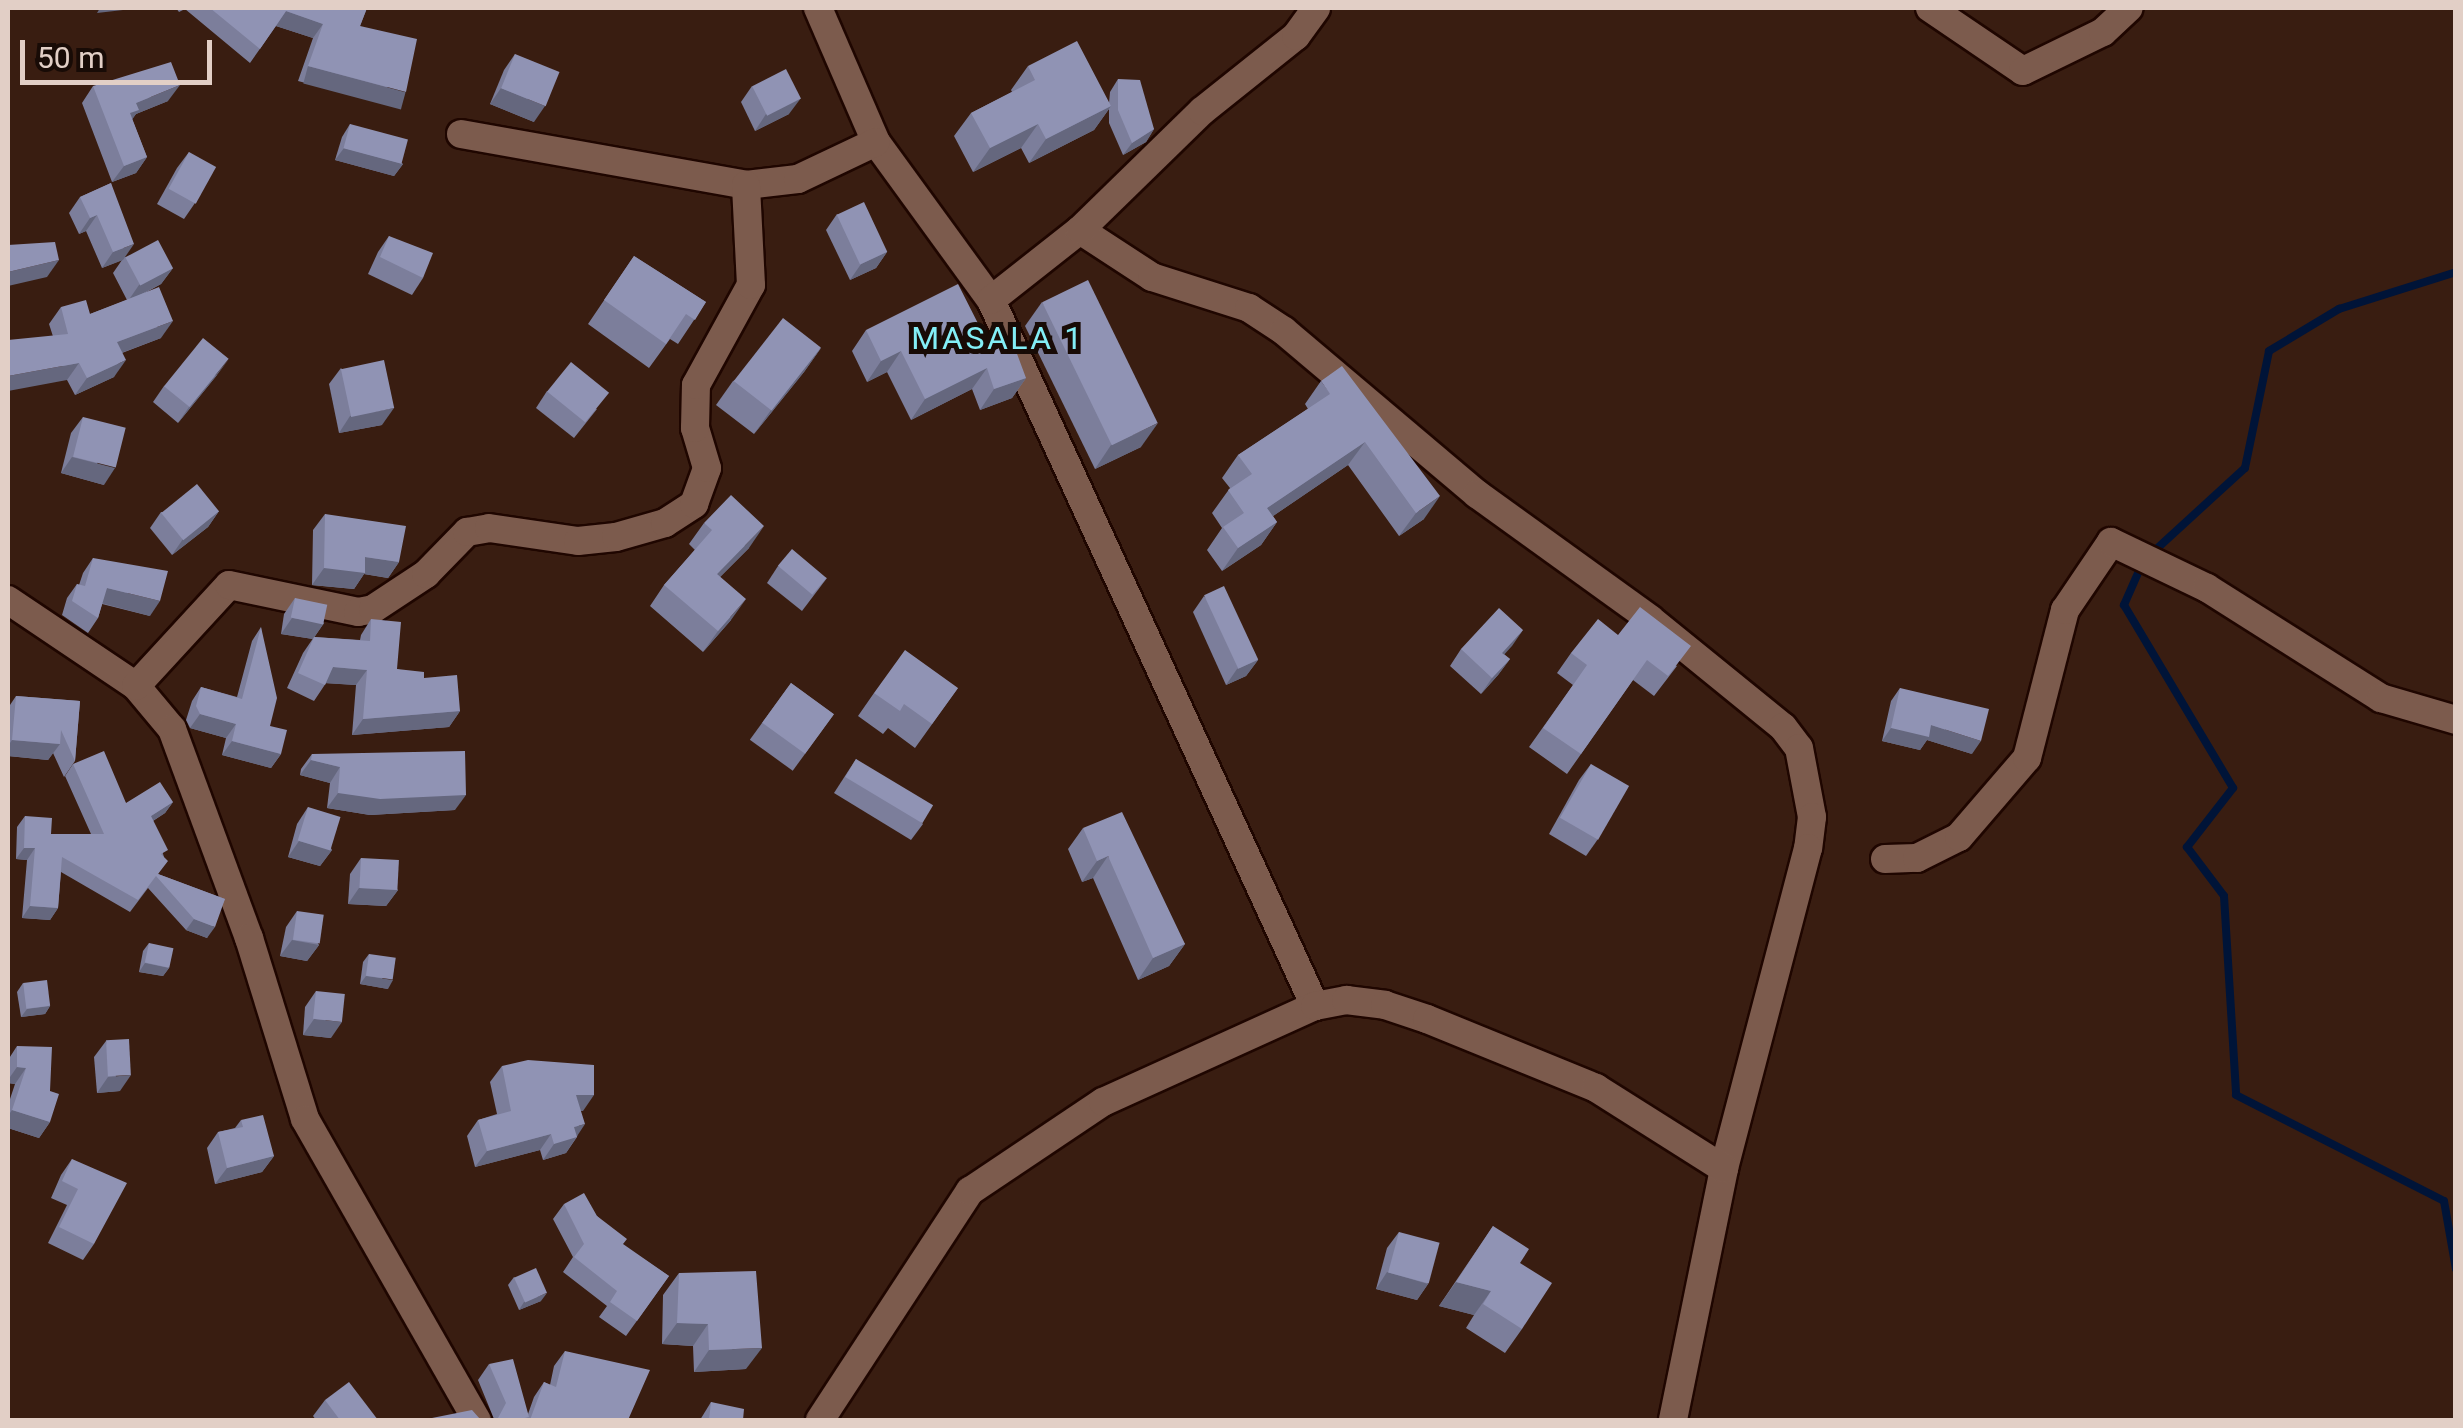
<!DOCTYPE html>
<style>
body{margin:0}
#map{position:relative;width:2463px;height:1428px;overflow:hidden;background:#391d11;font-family:Roboto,sans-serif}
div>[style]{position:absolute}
.stream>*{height:8px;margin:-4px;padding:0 4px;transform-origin:4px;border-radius:4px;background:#001438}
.roads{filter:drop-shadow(2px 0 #1f0600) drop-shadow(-2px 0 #1f0600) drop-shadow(0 2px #1f0600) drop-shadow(0 -2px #1f0600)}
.minor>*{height:28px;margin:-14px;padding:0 14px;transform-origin:14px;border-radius:14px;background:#7c5b4d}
.wall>*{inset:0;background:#7c7e9b;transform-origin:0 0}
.shaded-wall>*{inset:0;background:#65677e;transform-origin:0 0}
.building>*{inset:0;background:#9093b4;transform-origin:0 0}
span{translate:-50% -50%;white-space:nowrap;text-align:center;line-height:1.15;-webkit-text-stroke:10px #180b06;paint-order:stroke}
.quarter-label{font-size:32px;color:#83eef6;letter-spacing:2.5px}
.frame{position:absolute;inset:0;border:10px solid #e2cfc6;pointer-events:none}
.scale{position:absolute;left:20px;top:40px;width:192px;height:45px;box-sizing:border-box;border:5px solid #e2cfc6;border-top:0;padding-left:12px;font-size:30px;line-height:35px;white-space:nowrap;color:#e2cfc6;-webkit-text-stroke:8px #180b06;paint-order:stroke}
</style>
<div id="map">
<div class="stream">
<i style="left:2151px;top:554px;width:127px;rotate:-42.5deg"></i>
<i style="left:2245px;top:468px;width:119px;rotate:-78.4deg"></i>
<i style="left:2269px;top:351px;width:82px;rotate:-31deg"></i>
<i style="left:2339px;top:309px;width:123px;rotate:-17.5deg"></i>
<i style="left:2142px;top:564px;width:45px;rotate:113.7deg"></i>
<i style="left:2124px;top:605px;width:213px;rotate:59.2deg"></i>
<i style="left:2233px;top:788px;width:75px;rotate:127.9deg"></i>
<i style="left:2187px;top:847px;width:61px;rotate:52.9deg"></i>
<i style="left:2224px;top:896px;width:199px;rotate:86.5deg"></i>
<i style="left:2236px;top:1095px;width:233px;rotate:27deg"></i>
<i style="left:2444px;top:1201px;width:69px;rotate:80deg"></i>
</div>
<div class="roads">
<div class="minor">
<i style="left:818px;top:8px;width:146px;rotate:66.6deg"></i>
<i style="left:876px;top:142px;width:195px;rotate:54deg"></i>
<i style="left:991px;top:300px;width:777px;rotate:65.35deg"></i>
<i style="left:1930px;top:8px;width:112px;rotate:34.1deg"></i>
<i style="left:2023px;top:71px;width:89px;rotate:-26deg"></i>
<i style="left:2103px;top:32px;width:35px;rotate:-43deg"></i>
<i style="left:461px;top:134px;width:290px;rotate:10.1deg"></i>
<i style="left:746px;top:185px;width:52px;rotate:-6.6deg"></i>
<i style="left:798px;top:179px;width:86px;rotate:-25.4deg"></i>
<i style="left:1080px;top:230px;width:86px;rotate:33.1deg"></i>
<i style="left:1152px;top:277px;width:102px;rotate:17.7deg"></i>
<i style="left:1249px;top:308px;width:42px;rotate:33.3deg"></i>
<i style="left:1284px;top:331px;width:253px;rotate:40.2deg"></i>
<i style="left:1477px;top:494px;width:213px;rotate:35.8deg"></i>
<i style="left:1650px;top:619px;width:171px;rotate:39.1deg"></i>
<i style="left:1783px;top:727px;width:26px;rotate:53deg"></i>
<i style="left:1799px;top:748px;width:70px;rotate:79.3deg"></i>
<i style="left:1812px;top:817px;width:31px;rotate:97deg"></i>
<i style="left:1808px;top:848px;width:332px;rotate:104.7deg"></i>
<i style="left:1724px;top:1169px;width:256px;rotate:101.5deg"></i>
<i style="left:991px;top:300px;width:113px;rotate:-38.2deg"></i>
<i style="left:1080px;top:230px;width:170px;rotate:-44.3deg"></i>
<i style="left:1202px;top:111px;width:120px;rotate:-38.6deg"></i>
<i style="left:1296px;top:36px;width:34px;rotate:-54deg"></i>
<i style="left:8px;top:600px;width:154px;rotate:33.9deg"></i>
<i style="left:136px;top:686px;width:56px;rotate:50.1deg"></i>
<i style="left:172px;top:729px;width:223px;rotate:69.8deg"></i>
<i style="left:249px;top:938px;width:189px;rotate:72.8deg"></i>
<i style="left:305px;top:1119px;width:347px;rotate:60.3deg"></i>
<i style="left:136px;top:686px;width:137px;rotate:-47.4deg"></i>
<i style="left:229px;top:585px;width:132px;rotate:11.8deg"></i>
<i style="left:358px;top:612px;width:15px;rotate:-11deg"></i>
<i style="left:373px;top:609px;width:64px;rotate:-33.4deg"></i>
<i style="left:426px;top:574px;width:59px;rotate:-45.7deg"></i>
<i style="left:467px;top:532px;width:22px;rotate:-10deg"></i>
<i style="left:489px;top:528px;width:90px;rotate:8.3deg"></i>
<i style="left:578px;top:541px;width:38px;rotate:-6deg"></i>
<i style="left:616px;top:537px;width:51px;rotate:-15.9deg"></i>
<i style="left:665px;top:523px;width:35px;rotate:-33deg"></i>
<i style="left:694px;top:504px;width:38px;rotate:-70deg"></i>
<i style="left:707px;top:468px;width:42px;rotate:-106.7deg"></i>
<i style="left:695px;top:428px;width:43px;rotate:-88.7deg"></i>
<i style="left:696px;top:385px;width:114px;rotate:-61.2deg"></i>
<i style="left:751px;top:285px;width:100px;rotate:-92.9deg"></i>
<i style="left:1885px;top:859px;width:32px;rotate:-2deg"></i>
<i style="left:1917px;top:858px;width:47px;rotate:-26.6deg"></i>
<i style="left:1959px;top:837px;width:104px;rotate:-49.3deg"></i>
<i style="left:2027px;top:758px;width:153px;rotate:-75.6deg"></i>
<i style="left:2065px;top:610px;width:82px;rotate:-55.9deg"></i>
<i style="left:2111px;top:542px;width:106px;rotate:25.6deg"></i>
<i style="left:2207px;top:588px;width:206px;rotate:32.3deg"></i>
<i style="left:2381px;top:698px;width:78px;rotate:16.3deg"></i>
<i style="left:820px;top:1420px;width:274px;rotate:-56.8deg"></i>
<i style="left:970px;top:1191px;width:160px;rotate:-33.8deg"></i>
<i style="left:1103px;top:1102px;width:233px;rotate:-24.4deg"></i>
<i style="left:1315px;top:1006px;width:32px;rotate:-11deg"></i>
<i style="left:1346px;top:1000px;width:39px;rotate:7deg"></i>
<i style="left:1385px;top:1005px;width:44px;rotate:18.4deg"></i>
<i style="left:1427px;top:1019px;width:183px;rotate:22.2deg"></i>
<i style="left:1596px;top:1088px;width:151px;rotate:32.3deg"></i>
</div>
</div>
<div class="wall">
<i style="clip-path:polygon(176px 8px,367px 8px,360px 26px,396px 107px,298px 81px,313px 38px,276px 26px,250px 63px,185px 9px,179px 12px)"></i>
<i style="clip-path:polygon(515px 54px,534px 122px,490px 104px,504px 70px)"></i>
<i style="clip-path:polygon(1028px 66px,1109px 103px,1110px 92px,1118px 79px,1154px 129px,1146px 142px,1123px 155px,1109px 123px,1109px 109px,1094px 130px,1029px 163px,1021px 148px,973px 172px,954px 136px,971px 113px,1012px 92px,1011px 90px)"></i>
<i style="clip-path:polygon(93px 86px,168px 101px,136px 114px,132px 119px,147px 157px,136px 173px,112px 182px,82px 103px)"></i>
<i style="clip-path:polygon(752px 86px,789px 114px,755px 131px,741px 102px)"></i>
<i style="clip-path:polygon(350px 124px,403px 164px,394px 176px,335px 160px,342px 137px)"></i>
<i style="clip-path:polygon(189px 152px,195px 203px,184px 219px,157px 204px,177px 168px)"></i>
<i style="clip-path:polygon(111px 183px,125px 257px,173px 268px,161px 284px,145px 293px,161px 338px,122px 353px,114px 377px,75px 395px,67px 380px,49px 324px,61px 307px,90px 314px,127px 300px,113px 273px,122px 260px,102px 268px,86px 231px,79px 234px,69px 213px,80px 197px)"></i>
<i style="clip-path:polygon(837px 214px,887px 252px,876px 268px,850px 280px,826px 230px)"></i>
<i style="clip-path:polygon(389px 236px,423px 278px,412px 295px,368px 274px,378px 252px)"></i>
<i style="clip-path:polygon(634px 256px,706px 302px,678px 344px,670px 339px,649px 368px,588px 324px)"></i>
<i style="clip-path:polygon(1042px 302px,1141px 447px,1095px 469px,1025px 326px)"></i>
<i style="clip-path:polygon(866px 330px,992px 351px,1026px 378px,1012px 398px,980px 410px,972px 389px,911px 420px,887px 372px,867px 382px,852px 351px)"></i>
<i style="clip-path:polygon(821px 348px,804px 372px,754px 434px,716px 405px,733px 381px)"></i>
<i style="clip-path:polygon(341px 368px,382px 425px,339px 433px,329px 384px)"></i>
<i style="clip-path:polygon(217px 375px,178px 423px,153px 402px,164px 386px)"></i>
<i style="clip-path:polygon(1321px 381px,1424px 519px,1399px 536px,1348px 465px,1273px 516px,1277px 522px,1261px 545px,1222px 571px,1207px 550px,1222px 528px,1212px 513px,1230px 488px,1222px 478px,1238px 455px,1308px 409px,1305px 404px)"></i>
<i style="clip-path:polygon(547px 391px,597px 409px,574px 438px,536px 408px)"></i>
<i style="clip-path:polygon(83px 417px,104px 485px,61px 473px,71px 433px)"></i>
<i style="clip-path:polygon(219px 511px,208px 527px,172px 555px,150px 528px,161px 512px)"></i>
<i style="clip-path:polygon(325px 514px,399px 562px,388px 578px,364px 574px,354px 589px,312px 585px,313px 530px)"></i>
<i style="clip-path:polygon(704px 523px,749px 548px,720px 577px,731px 620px,703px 652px,650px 606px,664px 585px,695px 550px,689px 544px)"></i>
<i style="clip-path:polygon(93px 558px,150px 616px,102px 604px,98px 618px,88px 633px,62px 615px,67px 598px,77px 584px,79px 585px,83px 573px)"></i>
<i style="clip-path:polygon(778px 566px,827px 578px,802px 611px,767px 583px)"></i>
<i style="clip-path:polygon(1204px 596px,1258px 660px,1246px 676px,1226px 685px,1193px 612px)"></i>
<i style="clip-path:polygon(295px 598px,324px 623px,313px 639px,281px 634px,284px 614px)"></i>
<i style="clip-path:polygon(371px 619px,397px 669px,424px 678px,460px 711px,449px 727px,352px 735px,356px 685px,326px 683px,314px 701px,287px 688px,303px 653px,314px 637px,360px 640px,361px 635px)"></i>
<i style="clip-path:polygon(261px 627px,270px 726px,281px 754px,271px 768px,222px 755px,226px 738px,190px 728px,186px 720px,192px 701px,201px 687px,237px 697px,252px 641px)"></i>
<i style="clip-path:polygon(1523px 630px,1504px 654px,1510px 659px,1498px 675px,1481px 694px,1450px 666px,1461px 649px)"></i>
<i style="clip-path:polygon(1618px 635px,1677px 666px,1654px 696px,1633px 680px,1567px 774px,1529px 747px,1573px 685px,1557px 673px,1571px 653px)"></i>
<i style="left:791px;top:683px;width:53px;height:70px;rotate:36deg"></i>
<i style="clip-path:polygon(958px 688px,915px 748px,888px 728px,883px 734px,858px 716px,874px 693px)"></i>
<i style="clip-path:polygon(1900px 688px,1972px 754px,1927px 740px,1920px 750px,1882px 741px,1891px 701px)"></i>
<i style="clip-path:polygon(16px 696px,80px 701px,75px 761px,64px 777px,53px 753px,48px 760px,8px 756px,8px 708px)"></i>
<i style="clip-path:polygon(312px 754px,455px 810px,370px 815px,327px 808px,330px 783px,300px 775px,301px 769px)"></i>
<i style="clip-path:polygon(856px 759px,923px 824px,911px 840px,834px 793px)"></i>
<i style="clip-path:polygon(73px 764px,126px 803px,173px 802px,165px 813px,153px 821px,164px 857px,158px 874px,225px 899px,207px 938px,186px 930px,148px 888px,130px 912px,61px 872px,58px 908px,50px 920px,22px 918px,27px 860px,16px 859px,17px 827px,25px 816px,51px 834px,91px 834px,65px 776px)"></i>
<i style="clip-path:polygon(1591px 764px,1598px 839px,1586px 856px,1549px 834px,1579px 780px)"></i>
<i style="clip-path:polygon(308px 807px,332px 850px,320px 866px,288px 857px,297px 824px)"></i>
<i style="clip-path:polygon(1083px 828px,1185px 944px,1169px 966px,1138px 980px,1093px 878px,1082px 882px,1068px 849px)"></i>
<i style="clip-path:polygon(361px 858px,398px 890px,386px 906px,348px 904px,350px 874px)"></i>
<i style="clip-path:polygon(297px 911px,319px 945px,307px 961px,280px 956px,286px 927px)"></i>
<i style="clip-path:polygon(149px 943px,169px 968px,163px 976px,139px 972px,143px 951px)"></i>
<i style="clip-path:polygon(369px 954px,388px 989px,360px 984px,363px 962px)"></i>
<i style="clip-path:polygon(23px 983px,50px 1006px,45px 1014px,21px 1017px,17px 992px)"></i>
<i style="clip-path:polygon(316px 991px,331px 1038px,303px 1035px,305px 1007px)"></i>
<i style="clip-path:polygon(106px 1041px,120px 1091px,97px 1093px,94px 1057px)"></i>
<i style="clip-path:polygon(17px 1046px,50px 1122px,39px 1138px,8px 1128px,8px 1105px,15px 1084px,8px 1083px,8px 1060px)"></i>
<i style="clip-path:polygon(502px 1066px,583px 1111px,581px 1111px,577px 1137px,566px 1153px,543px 1160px,540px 1150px,475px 1167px,467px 1136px,478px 1120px,497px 1114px,490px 1082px)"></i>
<i style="clip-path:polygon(241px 1120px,274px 1156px,262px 1172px,215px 1184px,207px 1148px,218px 1132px,235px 1128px)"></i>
<i style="clip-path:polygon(72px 1159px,94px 1244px,83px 1260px,48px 1243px,67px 1205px,51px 1198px,61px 1175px)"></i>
<i style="clip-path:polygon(564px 1204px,597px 1216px,623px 1245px,669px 1276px,626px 1336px,599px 1317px,607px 1306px,563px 1272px,573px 1257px,553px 1219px)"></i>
<i style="clip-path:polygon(1493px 1226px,1520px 1263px,1522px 1329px,1505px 1353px,1466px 1328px,1474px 1315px,1439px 1306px)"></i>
<i style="clip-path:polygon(1399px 1232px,1428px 1284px,1417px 1300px,1376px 1289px,1387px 1248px)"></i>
<i style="clip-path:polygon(679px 1273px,746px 1369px,694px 1372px,693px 1346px,662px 1344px,663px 1295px)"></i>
<i style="clip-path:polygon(514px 1277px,541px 1301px,519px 1310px,508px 1285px)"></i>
<i style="clip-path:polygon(565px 1351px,628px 1420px,430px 1420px,432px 1418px,494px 1419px,478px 1380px,489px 1364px,528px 1414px,534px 1397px,544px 1382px,550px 1385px,554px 1366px)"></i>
<i style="clip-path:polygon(325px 1400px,378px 1420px,316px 1420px,313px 1416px)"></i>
<i style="clip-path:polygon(711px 1402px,743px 1420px,700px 1420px)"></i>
</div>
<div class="shaded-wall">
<i style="clip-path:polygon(100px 8px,125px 8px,123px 10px,97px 13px)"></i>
<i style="clip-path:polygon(286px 11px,323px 24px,313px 38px,276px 26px)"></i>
<i style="left:308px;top:66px;width:101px;height:18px;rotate:15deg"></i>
<i style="clip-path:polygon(180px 85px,168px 101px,136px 114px,127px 127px,119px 130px,136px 103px)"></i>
<i style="clip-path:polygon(501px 88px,545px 106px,534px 122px,490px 104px)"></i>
<i style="clip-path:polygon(801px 98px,789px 114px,755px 131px,766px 114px)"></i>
<i style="clip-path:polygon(1111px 106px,1094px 130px,1029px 163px,1046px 139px)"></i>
<i style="clip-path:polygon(1038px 124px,1021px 148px,973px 172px,990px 148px)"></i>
<i style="clip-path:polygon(1154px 129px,1146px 142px,1123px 155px,1132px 143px)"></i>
<i style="clip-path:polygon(344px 148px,403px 164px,394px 176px,335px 160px)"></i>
<i style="clip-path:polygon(147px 157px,136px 173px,112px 182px,124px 166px)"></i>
<i style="clip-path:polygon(97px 215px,86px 231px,79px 234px,90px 218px)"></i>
<i style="clip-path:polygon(134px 244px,123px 260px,102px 268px,113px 252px)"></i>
<i style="clip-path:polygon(887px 252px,876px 268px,850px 280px,861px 264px)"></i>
<i style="clip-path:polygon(59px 260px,47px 277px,8px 286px,8px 272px)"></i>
<i style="clip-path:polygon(173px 268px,161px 284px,128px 301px,139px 285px)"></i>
<i style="clip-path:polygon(173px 321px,161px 338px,105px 359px,117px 342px)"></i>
<i style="clip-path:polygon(821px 348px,804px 372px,754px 434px,771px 410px)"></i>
<i style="clip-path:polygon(901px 351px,887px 372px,867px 382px,881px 361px)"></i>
<i style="clip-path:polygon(229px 359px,217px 375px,178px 423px,189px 407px)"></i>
<i style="clip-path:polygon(126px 360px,114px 377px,75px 395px,87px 378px)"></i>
<i style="clip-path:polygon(79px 363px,67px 380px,8px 391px,8px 376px)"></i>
<i style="clip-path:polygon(987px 368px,972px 389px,911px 420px,925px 399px)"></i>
<i style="clip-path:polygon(1026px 378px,1012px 398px,980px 410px,994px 389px)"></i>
<i style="clip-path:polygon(394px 408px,382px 425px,339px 433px,350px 416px)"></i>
<i style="clip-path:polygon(1158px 423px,1141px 447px,1095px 469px,1111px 445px)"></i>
<i style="clip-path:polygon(1365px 442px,1348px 465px,1251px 531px,1267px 508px)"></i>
<i style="clip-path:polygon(72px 457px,115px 468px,104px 485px,61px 473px)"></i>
<i style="clip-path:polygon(1440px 496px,1424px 519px,1399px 536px,1416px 513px)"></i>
<i style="clip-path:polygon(219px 511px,208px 527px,172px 555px,183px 539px)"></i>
<i style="clip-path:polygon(1277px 522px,1261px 545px,1222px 571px,1238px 548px)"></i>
<i style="clip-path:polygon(764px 526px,749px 548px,702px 595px,717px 574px)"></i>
<i style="clip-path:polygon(365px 557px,399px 562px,388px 578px,364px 574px,354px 589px,312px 585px,324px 568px)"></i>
<i style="clip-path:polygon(107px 588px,160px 601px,150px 616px,97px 602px)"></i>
<i style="clip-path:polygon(746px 599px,731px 620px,703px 652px,718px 631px)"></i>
<i style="clip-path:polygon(292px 618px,324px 623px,313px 639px,281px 634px)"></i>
<i style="clip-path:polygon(1523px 630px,1512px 646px,1491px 669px,1502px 653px)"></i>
<i style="clip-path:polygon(1510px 659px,1498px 675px,1481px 694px,1492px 678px)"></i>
<i style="clip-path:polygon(1258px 660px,1246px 676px,1226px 685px,1237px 669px)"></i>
<i style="clip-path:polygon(333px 667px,367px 670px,356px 685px,322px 683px)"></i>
<i style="clip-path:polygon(460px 711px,449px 727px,352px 735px,363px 719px)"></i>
<i style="clip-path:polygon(200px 714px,236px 724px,226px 738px,190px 728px)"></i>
<i style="clip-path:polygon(1931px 725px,1981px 741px,1972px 754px,1927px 740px,1920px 750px,1882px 741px,1891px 728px)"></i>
<i style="clip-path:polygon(12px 740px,60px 744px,48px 760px,8px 756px,8px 746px)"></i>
<i style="clip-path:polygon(232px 741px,281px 754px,271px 768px,222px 755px)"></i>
<i style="clip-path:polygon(311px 760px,340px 767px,330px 783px,300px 775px)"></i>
<i style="clip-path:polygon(338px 793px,466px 795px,455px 810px,370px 815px,327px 808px)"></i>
<i style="clip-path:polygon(173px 802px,165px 813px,143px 827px,151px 816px)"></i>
<i style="clip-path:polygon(299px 841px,332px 850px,320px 866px,288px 857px)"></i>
<i style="clip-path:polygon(24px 848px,35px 848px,27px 860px,16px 859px)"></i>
<i style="clip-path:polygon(1108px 856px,1093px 878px,1082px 882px,1097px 861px)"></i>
<i style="clip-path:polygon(359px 888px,398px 890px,386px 906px,348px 904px)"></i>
<i style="clip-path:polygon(30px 906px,58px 908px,50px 920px,22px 918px)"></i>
<i style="clip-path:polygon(194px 919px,215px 927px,207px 938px,186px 930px)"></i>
<i style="clip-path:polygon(292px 940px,319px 945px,307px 961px,280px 956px)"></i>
<i style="clip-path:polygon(1185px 944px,1169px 966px,1138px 980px,1153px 958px)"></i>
<i style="clip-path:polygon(145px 963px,169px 968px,163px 976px,139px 972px)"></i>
<i style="clip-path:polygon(366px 976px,393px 980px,388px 989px,360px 984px)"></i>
<i style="clip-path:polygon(50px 1006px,45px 1014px,21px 1017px,27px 1009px)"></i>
<i style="clip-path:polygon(314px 1019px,342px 1022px,331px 1038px,303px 1035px)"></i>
<i style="clip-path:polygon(17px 1067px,26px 1068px,15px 1084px,8px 1083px,8px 1080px)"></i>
<i style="clip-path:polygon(131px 1075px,120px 1091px,97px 1093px,108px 1077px)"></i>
<i style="clip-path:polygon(576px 1095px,594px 1095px,583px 1111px,565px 1111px)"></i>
<i style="clip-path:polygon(12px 1110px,50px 1122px,39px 1138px,8px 1128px,8px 1116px)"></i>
<i style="clip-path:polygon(585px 1124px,566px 1153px,543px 1160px,554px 1144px,574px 1127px)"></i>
<i style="clip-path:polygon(551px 1134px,540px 1150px,475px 1167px,487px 1151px)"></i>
<i style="clip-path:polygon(274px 1156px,262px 1172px,215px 1184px,227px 1168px)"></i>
<i style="clip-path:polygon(1387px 1272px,1428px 1284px,1417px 1300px,1376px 1289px)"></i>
<i style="clip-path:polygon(1456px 1282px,1491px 1291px,1474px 1315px,1439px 1306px)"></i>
<i style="clip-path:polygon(547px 1293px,541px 1301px,519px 1310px,524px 1302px)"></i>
<i style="clip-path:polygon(677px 1323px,708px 1324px,693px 1346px,662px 1344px)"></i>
<i style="clip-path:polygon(762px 1348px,746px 1369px,694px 1372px,709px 1350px)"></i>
</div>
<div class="building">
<i style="clip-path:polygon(210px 8px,367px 8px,360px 26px,417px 39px,406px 92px,308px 66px,323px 24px,286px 11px,260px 49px)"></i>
<i style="clip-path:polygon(1077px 41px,1111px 106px,1046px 139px,1038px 124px,990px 148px,971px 113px,1035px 80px,1028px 66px)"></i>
<i style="left:515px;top:54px;width:48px;height:37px;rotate:22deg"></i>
<i style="clip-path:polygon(171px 62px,180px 85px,136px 103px,139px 110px,130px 113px,147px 157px,124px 166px,93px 86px)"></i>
<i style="left:786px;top:69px;width:33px;height:38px;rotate:63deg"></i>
<i style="clip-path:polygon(1118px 79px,1140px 80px,1154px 129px,1132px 143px,1118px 110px)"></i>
<i style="left:350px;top:124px;width:60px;height:25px;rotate:15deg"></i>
<i style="left:189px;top:152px;width:31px;height:42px;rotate:29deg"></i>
<i style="clip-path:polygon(111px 183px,134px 244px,113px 252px,97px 215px,90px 218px,80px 197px)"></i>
<i style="left:864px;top:202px;width:55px;height:30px;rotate:65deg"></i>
<i style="clip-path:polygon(389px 236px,433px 253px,423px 278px,380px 257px)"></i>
<i style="left:158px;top:240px;width:32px;height:37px;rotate:62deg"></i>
<i style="clip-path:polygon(55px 242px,59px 260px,8px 272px,8px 245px)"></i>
<i style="clip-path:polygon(634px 256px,706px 302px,695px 320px,686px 314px,666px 344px,604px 300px)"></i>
<i style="left:1088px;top:280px;width:159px;height:51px;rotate:64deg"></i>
<i style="clip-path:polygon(958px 284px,992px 351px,1013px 343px,1026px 378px,994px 389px,987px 368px,925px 399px,901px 351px,881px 361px,866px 330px)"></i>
<i style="clip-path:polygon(159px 287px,173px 321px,117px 342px,126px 360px,87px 378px,79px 363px,8px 376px,8px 340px,68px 334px,61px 307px,86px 300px,90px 314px)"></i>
<i style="left:783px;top:318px;width:48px;height:80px;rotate:38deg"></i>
<i style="left:203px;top:338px;width:33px;height:62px;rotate:39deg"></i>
<i style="left:384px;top:360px;width:49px;height:44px;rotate:78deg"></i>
<i style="left:571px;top:362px;width:49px;height:38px;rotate:39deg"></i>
<i style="clip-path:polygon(1342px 366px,1440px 496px,1416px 513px,1365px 442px,1267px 508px,1277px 522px,1238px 548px,1223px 527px,1244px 513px,1228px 490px,1252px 474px,1238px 455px,1330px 394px,1321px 381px)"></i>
<i style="left:83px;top:417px;width:44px;height:41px;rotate:14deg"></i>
<i style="left:197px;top:484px;width:35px;height:46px;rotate:51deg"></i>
<i style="clip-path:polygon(731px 495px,764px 526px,717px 574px,746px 599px,718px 631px,664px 585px,712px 530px,704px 523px)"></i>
<i style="clip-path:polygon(325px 514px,406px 526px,399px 562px,365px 557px,365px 573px,324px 568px)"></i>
<i style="left:792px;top:549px;width:45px;height:22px;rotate:40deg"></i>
<i style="clip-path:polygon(93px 558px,168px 571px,160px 601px,107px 588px,98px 618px,72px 601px,77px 584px,85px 586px)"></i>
<i style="left:1224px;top:586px;width:81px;height:22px;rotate:65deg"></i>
<i style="left:295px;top:598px;width:33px;height:20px;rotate:12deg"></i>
<i style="clip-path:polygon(1640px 607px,1691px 646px,1668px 676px,1647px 660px,1581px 754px,1543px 728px,1587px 665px,1571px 653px,1598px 619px,1618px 635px)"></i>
<i style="clip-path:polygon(1499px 608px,1523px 630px,1502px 653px,1510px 659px,1492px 678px,1461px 649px)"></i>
<i style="clip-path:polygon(371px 619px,401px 622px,397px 669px,424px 672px,424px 678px,457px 675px,460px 711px,363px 719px,367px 670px,333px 667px,325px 685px,298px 673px,314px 637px,370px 641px)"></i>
<i style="clip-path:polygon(261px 627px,277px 698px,270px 726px,287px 730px,281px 754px,232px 741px,236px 724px,200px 714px,196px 706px,201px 687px,242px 699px)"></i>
<i style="clip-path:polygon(905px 650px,958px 688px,932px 724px,904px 704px,900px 711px,874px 693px)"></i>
<i style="left:791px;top:683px;width:53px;height:49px;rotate:36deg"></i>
<i style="clip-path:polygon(1900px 688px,1989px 709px,1981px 741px,1931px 725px,1929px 737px,1891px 728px)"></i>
<i style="clip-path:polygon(16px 696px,80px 701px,75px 761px,61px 730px,60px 744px,12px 740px)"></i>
<i style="clip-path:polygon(104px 751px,126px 803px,160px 782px,173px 802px,151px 816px,168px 850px,161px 854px,168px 861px,158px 874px,225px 899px,215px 927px,194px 919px,156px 876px,138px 900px,62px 857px,58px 908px,30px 906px,35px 848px,24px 848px,25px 816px,52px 818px,51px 834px,104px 834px,73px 764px)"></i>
<i style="clip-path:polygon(465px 751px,466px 795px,380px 799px,338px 793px,340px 767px,311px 760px,312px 754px)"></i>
<i style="left:856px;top:759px;width:90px;height:21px;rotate:31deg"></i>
<i style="left:1591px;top:764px;width:44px;height:62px;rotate:30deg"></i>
<i style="left:308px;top:807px;width:34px;height:35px;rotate:17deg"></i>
<i style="clip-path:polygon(1122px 812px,1185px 944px,1153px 958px,1108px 856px,1097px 861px,1083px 828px)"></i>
<i style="left:361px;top:858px;width:38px;height:30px;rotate:3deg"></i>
<i style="left:297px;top:911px;width:27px;height:29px;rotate:8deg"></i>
<i style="left:149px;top:943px;width:25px;height:20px;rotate:12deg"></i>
<i style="left:369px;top:954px;width:27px;height:22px;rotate:8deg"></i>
<i style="left:47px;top:980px;width:26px;height:24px;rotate:83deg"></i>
<i style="left:316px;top:991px;width:29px;height:28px;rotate:6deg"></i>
<i style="left:129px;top:1039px;width:36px;height:23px;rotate:87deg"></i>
<i style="clip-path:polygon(17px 1046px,52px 1047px,50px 1091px,59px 1094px,50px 1122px,12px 1110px,26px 1068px,17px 1067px)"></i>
<i style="clip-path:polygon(528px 1060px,594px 1065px,594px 1095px,576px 1095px,585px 1124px,574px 1127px,577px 1137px,554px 1144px,551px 1134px,487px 1151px,478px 1120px,511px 1111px,502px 1066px)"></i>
<i style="clip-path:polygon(263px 1115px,274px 1156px,227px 1168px,218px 1132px,243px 1127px,241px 1120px)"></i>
<i style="clip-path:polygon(72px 1159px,127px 1183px,94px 1244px,59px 1227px,78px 1189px,62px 1181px)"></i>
<i style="clip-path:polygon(584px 1193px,597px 1216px,627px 1239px,623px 1244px,669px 1276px,637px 1321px,610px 1302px,617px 1291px,574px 1257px,584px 1244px,564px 1204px)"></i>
<i style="clip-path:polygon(1493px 1226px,1529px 1249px,1520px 1263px,1552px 1283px,1522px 1329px,1483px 1304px,1491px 1291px,1456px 1282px)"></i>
<i style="left:1399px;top:1232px;width:42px;height:42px;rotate:15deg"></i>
<i style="left:536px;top:1268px;width:27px;height:24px;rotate:66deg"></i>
<i style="clip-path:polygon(756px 1271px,762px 1348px,709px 1350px,708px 1324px,677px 1323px,679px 1273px)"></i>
<i style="clip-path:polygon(565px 1351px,650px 1370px,628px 1420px,530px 1420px,544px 1382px,556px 1387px)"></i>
<i style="clip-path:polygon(513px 1359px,529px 1417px,517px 1420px,432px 1420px,432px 1418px,472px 1410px,480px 1419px,498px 1418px,506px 1403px,489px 1364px)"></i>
<i style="clip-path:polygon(349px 1382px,378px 1420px,340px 1420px,325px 1400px)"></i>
<i style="clip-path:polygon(711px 1402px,744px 1409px,743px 1420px,709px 1420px)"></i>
</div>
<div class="quarter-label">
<span style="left:998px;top:338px">MASALA 1</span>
</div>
<div class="frame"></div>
<div class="scale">50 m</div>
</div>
